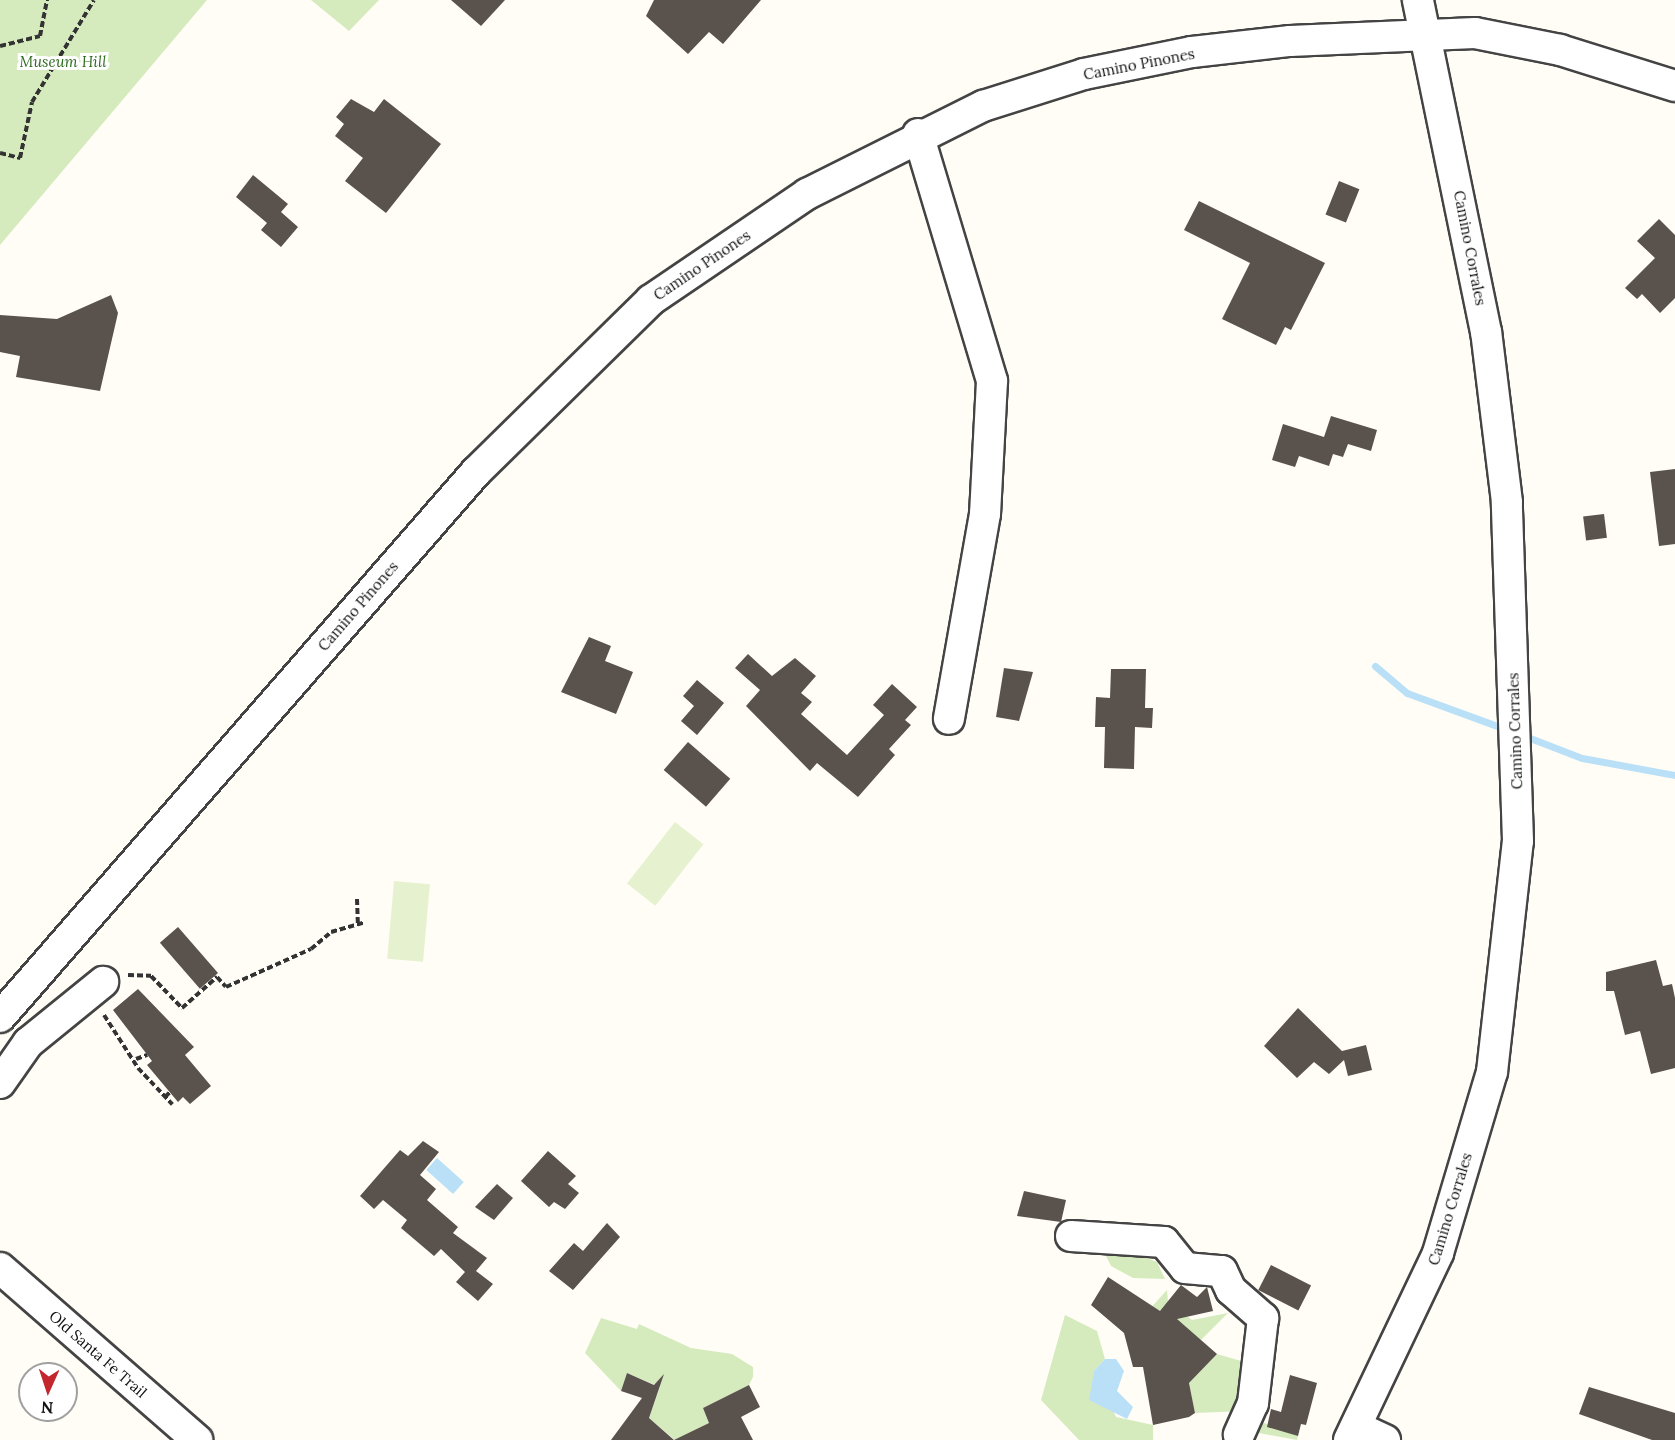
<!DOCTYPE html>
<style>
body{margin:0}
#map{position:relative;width:1675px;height:1440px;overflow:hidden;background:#fffdf5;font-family:Lora,serif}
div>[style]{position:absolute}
.green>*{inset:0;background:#d5ebbd}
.pitch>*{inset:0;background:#e6f2cf;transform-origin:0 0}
.water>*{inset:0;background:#b9e0f7;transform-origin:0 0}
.stream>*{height:7px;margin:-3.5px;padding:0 3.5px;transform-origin:3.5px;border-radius:3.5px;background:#b9e0f7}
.building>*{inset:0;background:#5a524d;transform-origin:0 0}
.path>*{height:4px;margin-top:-2px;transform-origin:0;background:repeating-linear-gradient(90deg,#333 0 6px,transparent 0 9px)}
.roads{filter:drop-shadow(2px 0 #444) drop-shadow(-2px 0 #444) drop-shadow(0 2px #444) drop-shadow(0 -2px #444)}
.minor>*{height:30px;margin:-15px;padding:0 15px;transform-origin:15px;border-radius:15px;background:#fff}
span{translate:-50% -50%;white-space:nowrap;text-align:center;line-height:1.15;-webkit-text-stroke:6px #fff;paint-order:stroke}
.park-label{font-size:15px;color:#2f6b1f;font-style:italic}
.street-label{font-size:15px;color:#111}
.north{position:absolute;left:18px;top:1362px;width:60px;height:60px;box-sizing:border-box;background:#fff;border:2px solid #a0a0a0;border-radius:50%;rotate:183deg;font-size:16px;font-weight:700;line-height:24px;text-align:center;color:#111}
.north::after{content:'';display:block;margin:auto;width:21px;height:27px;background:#c4262e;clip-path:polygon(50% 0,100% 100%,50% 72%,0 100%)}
</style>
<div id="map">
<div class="green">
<i style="clip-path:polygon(0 0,207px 0,0 245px)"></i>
<i style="clip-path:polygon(311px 0,379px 0,349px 31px)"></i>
<i style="clip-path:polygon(1121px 1248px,1157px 1262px,1165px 1279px,1133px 1278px,1111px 1266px,1106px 1256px)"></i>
<i style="clip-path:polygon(1167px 1290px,1168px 1302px,1192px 1320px,1228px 1313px,1201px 1340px,1146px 1313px)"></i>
<i style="clip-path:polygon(1065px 1315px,1097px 1331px,1105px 1359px,1094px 1371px,1116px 1417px,1153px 1425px,1153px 1440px,1079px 1440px,1041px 1400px)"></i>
<i style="clip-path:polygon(601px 1318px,637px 1329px,639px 1324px,691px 1348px,732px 1354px,753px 1367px,753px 1377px,749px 1385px,703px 1408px,709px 1423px,675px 1440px,649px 1418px,660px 1387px,627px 1373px,621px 1391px,585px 1353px)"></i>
<i style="clip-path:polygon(1217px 1354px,1248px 1363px,1243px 1411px,1195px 1413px,1189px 1383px)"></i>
<i style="clip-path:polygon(1254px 1419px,1298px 1436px,1297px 1440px,1259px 1433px,1252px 1428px)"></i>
</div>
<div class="pitch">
<i style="left:675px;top:822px;width:36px;height:78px;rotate:38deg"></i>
<i style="left:394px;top:881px;width:36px;height:78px;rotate:5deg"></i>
</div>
<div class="water">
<i style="left:437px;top:1158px;width:36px;height:16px;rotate:42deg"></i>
<i style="clip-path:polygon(1105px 1359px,1116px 1359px,1124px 1371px,1117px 1391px,1133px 1407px,1127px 1419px,1089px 1400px,1094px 1371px)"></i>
</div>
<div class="stream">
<i style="left:1375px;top:666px;width:42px;rotate:40.2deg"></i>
<i style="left:1407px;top:693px;width:108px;rotate:20.1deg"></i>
<i style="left:1522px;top:735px;width:64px;rotate:21deg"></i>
<i style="left:1582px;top:758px;width:95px;rotate:10.4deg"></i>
</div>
<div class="building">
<i style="clip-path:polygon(451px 0,505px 0,481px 26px)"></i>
<i style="clip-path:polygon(654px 0,761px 0,723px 44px,709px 32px,688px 54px,646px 16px)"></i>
<i style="clip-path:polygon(351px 99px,374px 112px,384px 99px,441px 144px,386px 213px,345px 181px,363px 158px,335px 136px,344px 124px,336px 117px)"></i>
<i style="clip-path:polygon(253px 175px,288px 204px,281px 212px,298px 227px,281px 247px,261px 230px,267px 223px,236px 197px)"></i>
<i style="left:1339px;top:181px;width:22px;height:36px;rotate:22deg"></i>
<i style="clip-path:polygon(1199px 201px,1325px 263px,1291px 330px,1285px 327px,1276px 345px,1222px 319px,1250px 263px,1184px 230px)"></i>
<i style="clip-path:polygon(1659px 219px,1675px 235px,1675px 298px,1660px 313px,1642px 294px,1637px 299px,1625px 288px,1655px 258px,1637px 241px)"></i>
<i style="clip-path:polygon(111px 295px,118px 313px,100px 391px,16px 377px,20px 356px,0 352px,0 315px,57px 319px)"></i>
<i style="clip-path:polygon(1331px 416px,1377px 430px,1371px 451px,1348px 444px,1343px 457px,1333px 454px,1329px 466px,1299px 456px,1295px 467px,1272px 460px,1283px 424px,1324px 437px)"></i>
<i style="clip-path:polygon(1675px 469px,1675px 544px,1659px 546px,1650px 472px)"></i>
<i style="left:1604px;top:514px;width:24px;height:21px;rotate:83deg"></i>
<i style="clip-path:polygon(589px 637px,611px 646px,605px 661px,633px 672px,616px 714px,561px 692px)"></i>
<i style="clip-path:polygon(748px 654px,772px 676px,795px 658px,816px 676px,801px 693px,812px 702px,801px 714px,847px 755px,884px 715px,873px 705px,892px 684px,917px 707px,905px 720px,911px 725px,889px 749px,895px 755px,858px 797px,817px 763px,810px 771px,746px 706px,760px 690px,735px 668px)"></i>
<i style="clip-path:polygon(1004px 668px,1033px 672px,1019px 721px,996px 717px)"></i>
<i style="clip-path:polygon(1111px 669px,1146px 669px,1145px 708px,1153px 708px,1152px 728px,1135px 727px,1134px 769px,1104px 768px,1105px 727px,1095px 727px,1096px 697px,1110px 698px)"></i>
<i style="clip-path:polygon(697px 680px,724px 703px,697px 735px,681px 721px,694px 706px,683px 696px)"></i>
<i style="left:688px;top:742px;width:56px;height:37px;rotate:41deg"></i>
<i style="left:178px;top:927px;width:61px;height:24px;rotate:49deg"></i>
<i style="clip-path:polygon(1656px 960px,1663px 986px,1672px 984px,1675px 998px,1675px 1068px,1651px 1074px,1640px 1031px,1625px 1035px,1614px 991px,1606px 991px,1606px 972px)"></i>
<i style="clip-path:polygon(138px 989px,194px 1047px,185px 1055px,211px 1086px,190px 1104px,183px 1097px,178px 1102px,147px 1065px,152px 1061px,113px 1010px)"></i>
<i style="clip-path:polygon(1298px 1008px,1342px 1051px,1366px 1045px,1372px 1070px,1348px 1076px,1344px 1060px,1329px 1074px,1314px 1062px,1297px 1078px,1264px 1046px)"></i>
<i style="clip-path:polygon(423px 1141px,439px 1152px,420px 1175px,436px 1189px,427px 1200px,458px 1227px,453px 1233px,487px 1258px,476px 1271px,493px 1284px,478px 1301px,456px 1282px,465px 1272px,441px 1249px,434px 1256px,401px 1228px,407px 1220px,383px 1200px,374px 1209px,360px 1196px,400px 1150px,408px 1156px)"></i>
<i style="clip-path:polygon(548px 1151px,576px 1176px,568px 1184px,579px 1193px,565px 1209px,554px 1202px,549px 1207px,521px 1181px)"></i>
<i style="clip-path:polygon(497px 1184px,513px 1198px,494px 1220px,475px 1207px)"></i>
<i style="clip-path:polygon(1024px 1191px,1066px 1200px,1061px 1222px,1017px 1216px)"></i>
<i style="clip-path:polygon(607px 1223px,620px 1237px,573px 1290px,549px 1271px,574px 1243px,583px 1251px)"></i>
<i style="left:1271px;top:1265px;width:45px;height:28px;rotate:27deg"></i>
<i style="clip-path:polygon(1108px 1277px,1160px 1311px,1181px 1285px,1197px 1297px,1207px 1287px,1213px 1311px,1177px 1319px,1217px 1354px,1189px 1383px,1195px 1413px,1189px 1417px,1153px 1425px,1143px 1367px,1133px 1367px,1124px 1333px,1091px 1305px)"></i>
<i style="clip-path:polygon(627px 1373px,654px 1385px,664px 1374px,649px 1418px,674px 1440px,709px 1423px,703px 1408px,749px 1385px,760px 1407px,741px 1417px,753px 1440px,611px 1440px,642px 1398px,621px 1391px)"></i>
<i style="clip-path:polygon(1290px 1375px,1317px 1383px,1306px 1425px,1301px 1424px,1298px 1436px,1267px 1427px,1271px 1409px,1281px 1412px)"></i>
<i style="clip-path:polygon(1589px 1387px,1675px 1413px,1675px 1440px,1652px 1440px,1579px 1414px)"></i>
</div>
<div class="path">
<i style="left:0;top:46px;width:41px;rotate:-14deg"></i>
<i style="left:40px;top:36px;width:37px;rotate:-79deg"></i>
<i style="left:0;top:153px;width:21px;rotate:14deg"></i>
<i style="left:20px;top:158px;width:57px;rotate:-77.9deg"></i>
<i style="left:32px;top:102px;width:119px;rotate:-58.7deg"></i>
<i style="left:357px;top:899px;width:24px;rotate:88deg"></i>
<i style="left:128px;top:975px;width:23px;rotate:2deg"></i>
<i style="left:151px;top:976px;width:45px;rotate:45.9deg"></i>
<i style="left:182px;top:1008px;width:47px;rotate:-41.5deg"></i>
<i style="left:217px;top:977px;width:13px;rotate:48deg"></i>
<i style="left:226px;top:987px;width:93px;rotate:-24.1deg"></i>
<i style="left:311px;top:949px;width:26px;rotate:-40deg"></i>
<i style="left:331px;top:932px;width:35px;rotate:-16deg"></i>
<i style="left:104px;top:1015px;width:63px;rotate:57.3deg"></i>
<i style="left:138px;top:1068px;width:50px;rotate:46.6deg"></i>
<i style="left:136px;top:1059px;width:12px;rotate:-20deg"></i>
<i style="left:165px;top:1097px;width:7px;rotate:-45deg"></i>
</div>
<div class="roads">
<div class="minor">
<i style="left:918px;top:134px;width:258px;rotate:73.3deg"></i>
<i style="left:992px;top:381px;width:133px;rotate:93deg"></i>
<i style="left:985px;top:514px;width:208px;rotate:100deg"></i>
<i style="left:0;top:1017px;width:724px;rotate:-48.87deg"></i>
<i style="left:476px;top:472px;width:245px;rotate:-44.5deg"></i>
<i style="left:651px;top:300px;width:189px;rotate:-34.2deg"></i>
<i style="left:807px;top:194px;width:197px;rotate:-26.6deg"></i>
<i style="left:983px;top:106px;width:106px;rotate:-17.6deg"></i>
<i style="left:1084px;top:74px;width:110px;rotate:-11.5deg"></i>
<i style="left:1192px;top:52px;width:99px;rotate:-6.4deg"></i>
<i style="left:1290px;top:41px;width:185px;rotate:-2.5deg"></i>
<i style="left:1475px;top:33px;width:87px;rotate:11.3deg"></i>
<i style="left:1560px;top:50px;width:121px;rotate:17.4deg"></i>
<i style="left:0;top:1083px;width:49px;rotate:-55deg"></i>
<i style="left:28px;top:1043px;width:97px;rotate:-39.1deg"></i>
<i style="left:1071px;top:1236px;width:93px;rotate:3.7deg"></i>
<i style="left:1164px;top:1242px;width:33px;rotate:51deg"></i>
<i style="left:1185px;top:1268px;width:37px;rotate:5deg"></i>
<i style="left:1222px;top:1271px;width:21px;rotate:65deg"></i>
<i style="left:1231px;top:1290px;width:43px;rotate:41.2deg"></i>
<i style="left:1263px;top:1318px;width:86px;rotate:96.7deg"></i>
<i style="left:1253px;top:1403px;width:35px;rotate:114deg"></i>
<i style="left:0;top:1268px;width:262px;rotate:41.1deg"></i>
<i style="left:1357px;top:1427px;width:31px;rotate:25deg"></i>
<i style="left:1349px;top:1440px;width:207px;rotate:-64.5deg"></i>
<i style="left:1438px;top:1253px;width:189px;rotate:-73.4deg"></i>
<i style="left:1492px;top:1072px;width:232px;rotate:-83.6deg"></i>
<i style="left:1518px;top:841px;width:339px;rotate:-91.9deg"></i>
<i style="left:1507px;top:502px;width:171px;rotate:-97deg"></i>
<i style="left:1486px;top:332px;width:339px;rotate:-101.6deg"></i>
</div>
</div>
<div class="park-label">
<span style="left:63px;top:62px">Museum Hill</span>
</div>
<div class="street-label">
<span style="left:1139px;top:64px;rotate:-11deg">Camino Pinones</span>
<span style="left:1470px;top:248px;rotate:79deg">Camino Corrales</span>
<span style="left:702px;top:265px;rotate:-34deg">Camino Pinones</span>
<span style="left:358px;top:606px;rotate:-49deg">Camino Pinones</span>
<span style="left:1515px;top:731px;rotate:-92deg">Camino Corrales</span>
<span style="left:1450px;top:1209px;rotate:-73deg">Camino Corrales</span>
<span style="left:98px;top:1354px;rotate:41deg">Old Santa Fe Trail</span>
</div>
<div class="north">N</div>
</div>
